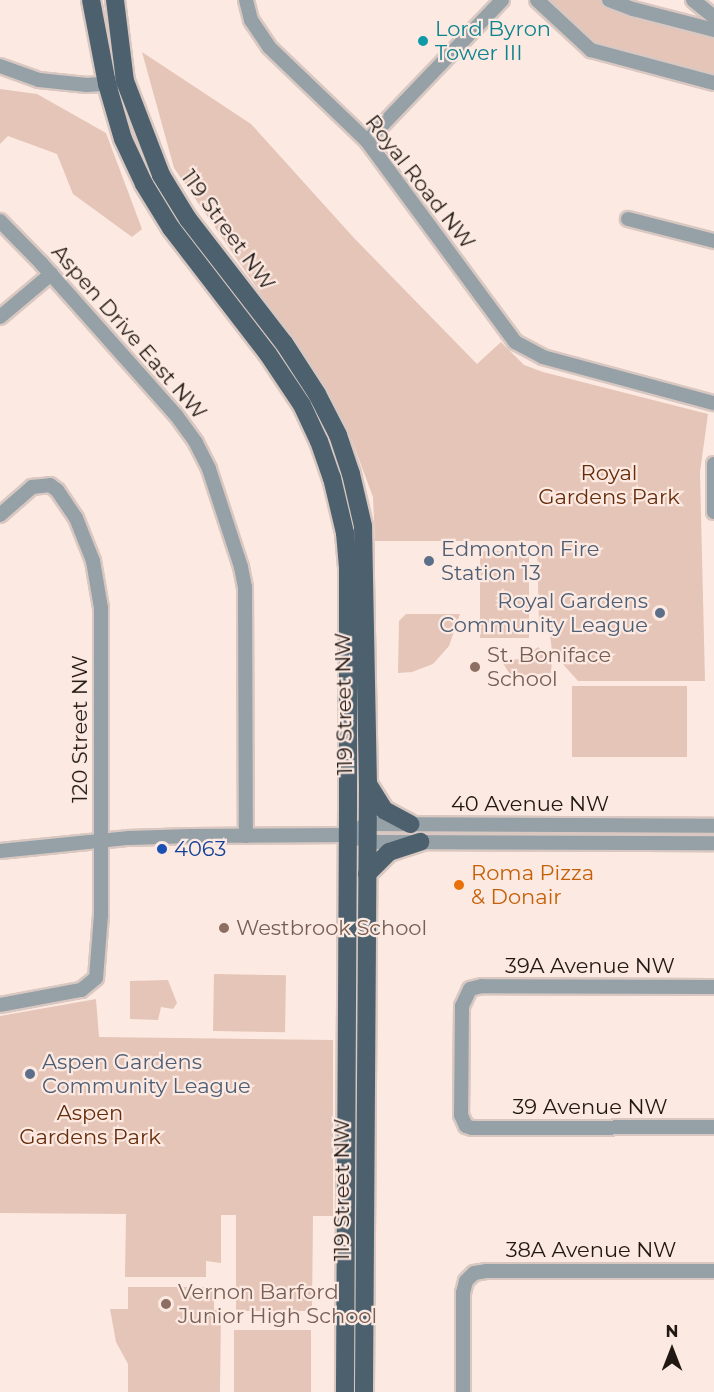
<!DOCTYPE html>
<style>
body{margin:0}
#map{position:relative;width:714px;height:1392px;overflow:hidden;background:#fceae2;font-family:Montserrat,sans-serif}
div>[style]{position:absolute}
.green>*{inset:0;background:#e5c5b7;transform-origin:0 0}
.roads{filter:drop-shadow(2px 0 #d9c8c1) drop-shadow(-2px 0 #d9c8c1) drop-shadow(0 2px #d9c8c1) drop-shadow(0 -2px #d9c8c1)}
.minor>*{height:14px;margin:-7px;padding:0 7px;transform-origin:7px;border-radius:7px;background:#95a0a7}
.major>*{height:18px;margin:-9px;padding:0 9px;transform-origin:9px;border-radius:9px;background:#4d606d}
.dots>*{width:16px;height:16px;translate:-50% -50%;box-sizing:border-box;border:3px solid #fceae2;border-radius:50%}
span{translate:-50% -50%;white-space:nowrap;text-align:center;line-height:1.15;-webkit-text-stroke:4.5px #fceae2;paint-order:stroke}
.culture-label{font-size:21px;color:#0d838f}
.left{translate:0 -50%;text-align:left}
.street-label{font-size:21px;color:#221813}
.park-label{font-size:21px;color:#672d0b}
.service-label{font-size:21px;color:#4e5e75}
.right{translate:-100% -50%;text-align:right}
.education-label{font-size:21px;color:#785e54}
.transit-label{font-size:21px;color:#164399}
.food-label{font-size:21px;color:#c56008}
.north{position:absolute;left:642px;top:1320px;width:60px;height:60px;-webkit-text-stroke:4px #fceae2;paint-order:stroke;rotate:0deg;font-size:16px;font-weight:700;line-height:24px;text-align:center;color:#221813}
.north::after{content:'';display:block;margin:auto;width:21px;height:27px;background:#221813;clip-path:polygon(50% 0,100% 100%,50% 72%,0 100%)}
</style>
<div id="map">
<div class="green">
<i style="clip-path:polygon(550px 0,600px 0,614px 8px,714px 36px,714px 75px,596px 44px)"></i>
<i style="clip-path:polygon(142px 52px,251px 124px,354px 238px,477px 364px,501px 342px,524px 365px,543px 372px,708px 414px,700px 472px,705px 681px,578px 681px,552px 652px,549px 626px,539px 624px,537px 541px,375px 541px,373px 497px,351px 438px,330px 394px,174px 168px)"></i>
<i style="clip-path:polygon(0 89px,37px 94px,106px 133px,142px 229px,132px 237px,73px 194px,57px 154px,8px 136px,0 144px)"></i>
<i style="left:480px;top:551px;width:49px;height:87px"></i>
<i style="clip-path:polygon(406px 614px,460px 614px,449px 646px,433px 664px,412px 672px,398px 673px,399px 621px)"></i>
<i style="clip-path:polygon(538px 647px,552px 660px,551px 673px,511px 676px,501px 660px,523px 659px)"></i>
<i style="left:572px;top:686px;width:115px;height:71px"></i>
<i style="left:214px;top:974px;width:72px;height:57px;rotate:1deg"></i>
<i style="clip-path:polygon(168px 980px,177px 1003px,173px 1009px,161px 1007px,158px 1020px,130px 1019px,130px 981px)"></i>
<i style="clip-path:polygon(96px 999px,99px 1037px,333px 1040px,333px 1216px,313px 1216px,312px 1311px,236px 1311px,236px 1215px,221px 1215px,221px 1263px,206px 1261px,206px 1277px,125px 1277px,126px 1214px,0 1213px,0 1016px)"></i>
<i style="clip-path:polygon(128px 1287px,214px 1287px,214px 1310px,221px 1310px,220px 1392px,128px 1392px,128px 1364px,116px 1342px,110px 1309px,128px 1309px)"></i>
<i style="left:234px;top:1330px;width:77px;height:62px"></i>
</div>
<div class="roads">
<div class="minor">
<i style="left:246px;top:0;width:21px;rotate:76deg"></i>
<i style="left:251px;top:20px;width:32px;rotate:56deg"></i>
<i style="left:269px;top:47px;width:136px;rotate:43.8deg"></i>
<i style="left:367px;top:141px;width:250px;rotate:53.6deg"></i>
<i style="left:515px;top:342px;width:32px;rotate:28deg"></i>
<i style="left:543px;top:357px;width:177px;rotate:15.1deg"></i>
<i style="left:537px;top:0;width:74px;rotate:42.8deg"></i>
<i style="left:591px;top:50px;width:127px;rotate:15deg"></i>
<i style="left:609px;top:0;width:26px;rotate:21deg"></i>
<i style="left:633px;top:9px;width:84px;rotate:14.5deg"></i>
<i style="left:693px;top:0;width:27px;rotate:39deg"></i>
<i style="left:0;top:66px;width:41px;rotate:19.7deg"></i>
<i style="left:39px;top:80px;width:48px;rotate:5.9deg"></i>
<i style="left:87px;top:85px;width:28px;rotate:-4deg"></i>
<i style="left:367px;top:141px;width:195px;rotate:-46.2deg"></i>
<i style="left:628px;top:219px;width:89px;rotate:14.3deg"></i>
<i style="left:0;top:221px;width:59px;rotate:45.7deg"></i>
<i style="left:41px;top:263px;width:203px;rotate:48.4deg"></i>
<i style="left:176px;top:415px;width:34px;rotate:54deg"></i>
<i style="left:196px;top:443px;width:29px;rotate:63deg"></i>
<i style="left:209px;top:469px;width:103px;rotate:71.9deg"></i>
<i style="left:241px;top:567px;width:20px;rotate:79deg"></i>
<i style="left:245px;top:587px;width:249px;rotate:89.8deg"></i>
<i style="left:0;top:317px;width:67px;rotate:-40.1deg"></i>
<i style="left:714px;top:464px;width:48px;rotate:90deg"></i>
<i style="left:0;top:515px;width:43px;rotate:-41.2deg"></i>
<i style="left:32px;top:487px;width:18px;rotate:-6deg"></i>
<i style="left:50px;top:485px;width:9px;rotate:36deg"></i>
<i style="left:57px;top:490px;width:34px;rotate:56deg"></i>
<i style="left:76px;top:518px;width:46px;rotate:68.4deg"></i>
<i style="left:93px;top:561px;width:48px;rotate:80.3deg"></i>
<i style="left:101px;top:608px;width:307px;rotate:90deg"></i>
<i style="left:101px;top:915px;width:63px;rotate:94.5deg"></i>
<i style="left:96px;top:978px;width:19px;rotate:141deg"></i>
<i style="left:81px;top:990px;width:82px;rotate:169.5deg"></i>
<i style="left:360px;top:828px;width:7px;rotate:-34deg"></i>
<i style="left:366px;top:824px;width:348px;rotate:0.3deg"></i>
<i style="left:0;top:851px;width:130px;rotate:-5.8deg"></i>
<i style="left:129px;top:838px;width:62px;rotate:-1.8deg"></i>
<i style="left:191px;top:836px;width:157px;rotate:-0.4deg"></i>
<i style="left:348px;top:835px;width:19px;rotate:18deg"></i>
<i style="left:366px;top:841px;width:13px;rotate:4deg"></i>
<i style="left:379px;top:842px;width:335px;rotate:0.2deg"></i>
<i style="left:714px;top:987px;width:232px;rotate:-179.8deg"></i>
<i style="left:482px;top:986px;width:12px;rotate:166deg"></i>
<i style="left:470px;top:989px;width:19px;rotate:115deg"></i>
<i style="left:462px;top:1006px;width:109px;rotate:90.5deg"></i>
<i style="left:461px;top:1115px;width:12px;rotate:66deg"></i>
<i style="left:466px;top:1126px;width:6px;rotate:18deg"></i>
<i style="left:472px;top:1128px;width:242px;rotate:-0.2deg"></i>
<i style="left:463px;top:1392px;width:99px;rotate:-90deg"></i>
<i style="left:463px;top:1293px;width:12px;rotate:-76deg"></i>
<i style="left:466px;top:1281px;width:11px;rotate:-45deg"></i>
<i style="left:474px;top:1273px;width:12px;rotate:-9deg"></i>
<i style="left:486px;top:1271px;width:228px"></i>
</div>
<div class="major">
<i style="left:91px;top:0;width:86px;rotate:79.2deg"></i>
<i style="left:107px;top:84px;width:57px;rotate:73.8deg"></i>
<i style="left:123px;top:139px;width:50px;rotate:65deg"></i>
<i style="left:144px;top:184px;width:52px;rotate:58.5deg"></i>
<i style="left:171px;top:228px;width:159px;rotate:52.4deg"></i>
<i style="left:268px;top:354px;width:61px;rotate:56.3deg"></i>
<i style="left:302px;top:405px;width:40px;rotate:65deg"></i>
<i style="left:319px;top:441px;width:39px;rotate:71deg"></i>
<i style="left:332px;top:478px;width:57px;rotate:76.7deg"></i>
<i style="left:345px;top:533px;width:36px;rotate:85deg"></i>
<i style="left:348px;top:569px;width:241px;rotate:90deg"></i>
<i style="left:348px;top:810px;width:582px;rotate:90.3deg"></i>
<i style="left:115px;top:0;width:82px;rotate:83deg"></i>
<i style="left:125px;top:81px;width:101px;rotate:69deg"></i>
<i style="left:161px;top:175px;width:52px;rotate:58.5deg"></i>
<i style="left:188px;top:219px;width:157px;rotate:52.3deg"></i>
<i style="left:284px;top:343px;width:61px;rotate:57.1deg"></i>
<i style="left:317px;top:394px;width:46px;rotate:62.9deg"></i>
<i style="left:338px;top:435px;width:41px;rotate:71.6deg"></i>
<i style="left:351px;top:474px;width:53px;rotate:77deg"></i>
<i style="left:363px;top:526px;width:258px;rotate:88.9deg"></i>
<i style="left:368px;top:784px;width:608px;rotate:90.38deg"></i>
<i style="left:368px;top:784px;width:31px;rotate:58deg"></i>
<i style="left:384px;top:810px;width:30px;rotate:28deg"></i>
<i style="left:367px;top:874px;width:31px;rotate:-45deg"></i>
<i style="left:389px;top:852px;width:33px;rotate:-18deg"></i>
</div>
</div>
<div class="dots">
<i style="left:423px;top:41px;background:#0f9aa8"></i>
<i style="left:429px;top:561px;background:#5c6f8a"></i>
<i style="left:660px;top:613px;background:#5c6f8a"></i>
<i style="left:475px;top:667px;background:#8d6e63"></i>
<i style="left:162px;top:849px;background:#1a4fb4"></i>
<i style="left:459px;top:885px;background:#e8710a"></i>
<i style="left:224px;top:928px;background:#8d6e63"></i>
<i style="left:30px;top:1074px;background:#5c6f8a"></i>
<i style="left:166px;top:1304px;background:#8d6e63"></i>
</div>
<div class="culture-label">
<span class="left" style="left:435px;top:41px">Lord Byron<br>Tower III</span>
</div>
<div class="street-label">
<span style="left:420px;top:182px;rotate:52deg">Royal Road NW</span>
<span style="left:228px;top:230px;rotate:54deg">119 Street NW</span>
<span style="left:129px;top:332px;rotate:49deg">Aspen Drive East NW</span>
<span style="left:344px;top:704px;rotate:-91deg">119 Street NW</span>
<span style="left:80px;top:729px;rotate:-90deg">120 Street NW</span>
<span style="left:530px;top:804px">40 Avenue NW</span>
<span style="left:590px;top:966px">39A Avenue NW</span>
<span style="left:590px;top:1107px">39 Avenue NW</span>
<span style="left:342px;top:1190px;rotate:-90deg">119 Street NW</span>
<span style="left:591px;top:1250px">38A Avenue NW</span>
</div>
<div class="park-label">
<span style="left:609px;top:485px">Royal<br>Gardens Park</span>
<span style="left:90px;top:1125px">Aspen<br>Gardens Park</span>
</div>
<div class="service-label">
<span class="left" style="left:441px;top:561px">Edmonton Fire<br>Station 13</span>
<span class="right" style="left:648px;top:613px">Royal Gardens<br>Community League</span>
<span class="left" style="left:42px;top:1074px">Aspen Gardens<br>Community League</span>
</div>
<div class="education-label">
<span class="left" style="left:487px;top:667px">St. Boniface<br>School</span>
<span class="left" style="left:236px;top:928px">Westbrook School</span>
<span class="left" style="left:178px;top:1304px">Vernon Barford<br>Junior High School</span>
</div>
<div class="transit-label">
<span class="left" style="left:174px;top:849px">4063</span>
</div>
<div class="food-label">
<span class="left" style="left:471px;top:885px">Roma Pizza<br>&amp; Donair</span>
</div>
<div class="north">N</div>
</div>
